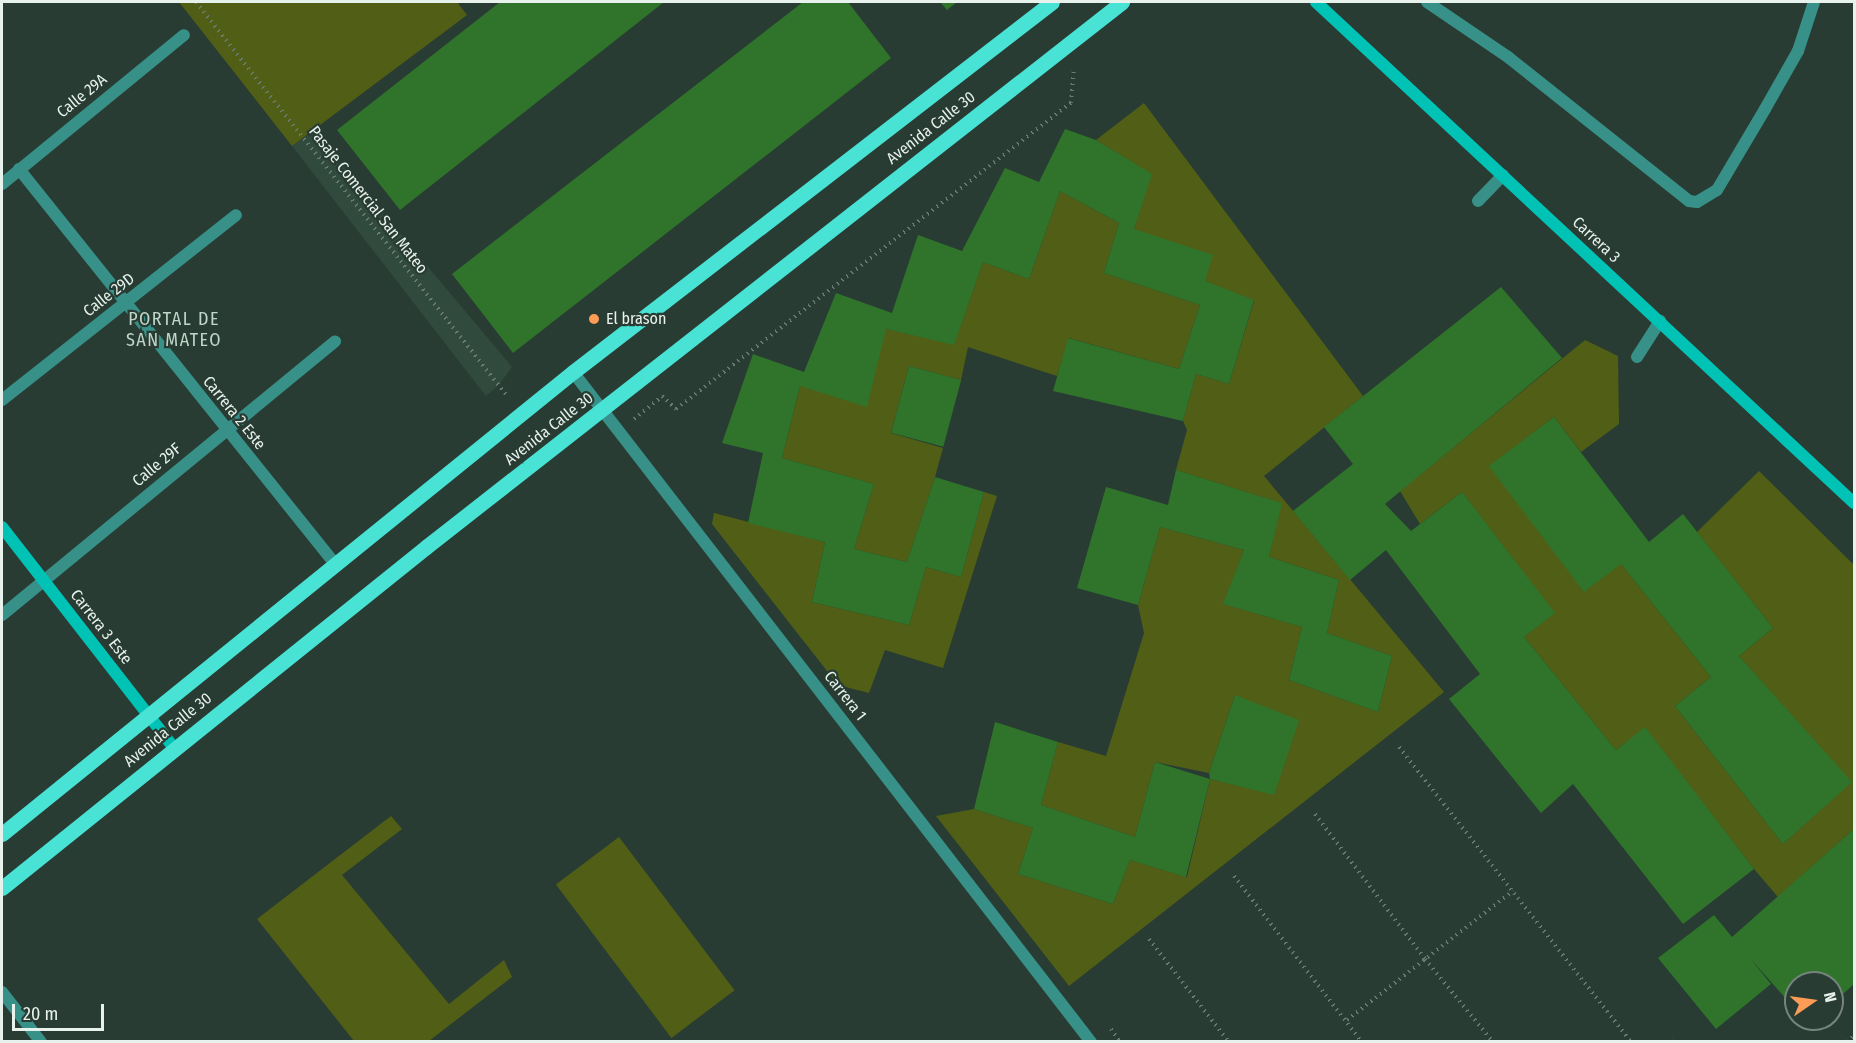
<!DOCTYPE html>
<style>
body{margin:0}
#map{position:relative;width:1856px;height:1043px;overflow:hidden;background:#293c33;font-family:"Fira Sans Condensed",sans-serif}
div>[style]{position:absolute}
.built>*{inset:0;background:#314a3e}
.green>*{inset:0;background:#505f15;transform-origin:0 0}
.building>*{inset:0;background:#2f742a;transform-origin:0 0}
.path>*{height:4px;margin-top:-2px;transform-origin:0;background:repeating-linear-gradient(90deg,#6a7a72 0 1.5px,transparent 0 6px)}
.lane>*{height:12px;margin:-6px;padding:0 6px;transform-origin:6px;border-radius:6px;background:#379188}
.street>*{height:12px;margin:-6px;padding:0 6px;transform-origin:6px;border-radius:6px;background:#379188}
.secondary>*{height:12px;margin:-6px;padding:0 6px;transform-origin:6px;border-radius:6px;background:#00c3b6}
.primary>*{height:15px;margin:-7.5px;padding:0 7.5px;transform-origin:7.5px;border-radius:7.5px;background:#48e3d5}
.dots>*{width:16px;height:16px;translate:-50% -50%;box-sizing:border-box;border:3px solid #293c33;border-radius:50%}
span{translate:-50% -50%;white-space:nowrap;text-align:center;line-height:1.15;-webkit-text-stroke:4.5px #293c33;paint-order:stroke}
.street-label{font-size:16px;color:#e7f2ec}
.poi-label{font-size:16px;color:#e7f2ec}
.left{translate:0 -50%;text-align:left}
.neighbourhood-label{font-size:18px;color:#c0d6cb;letter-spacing:1.5px}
.frame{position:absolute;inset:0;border:3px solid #e7f2ec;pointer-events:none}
.north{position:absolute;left:1784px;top:971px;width:60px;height:60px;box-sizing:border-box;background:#293c33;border:2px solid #75857d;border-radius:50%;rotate:77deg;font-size:16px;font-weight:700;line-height:24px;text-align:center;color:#e7f2ec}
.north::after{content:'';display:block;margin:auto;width:21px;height:27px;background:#fd9c56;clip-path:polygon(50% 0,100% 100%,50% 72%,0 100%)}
.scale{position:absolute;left:12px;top:1004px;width:92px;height:27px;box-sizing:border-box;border:3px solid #e7f2ec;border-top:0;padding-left:8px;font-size:18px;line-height:21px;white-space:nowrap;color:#e7f2ec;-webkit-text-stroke:4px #293c33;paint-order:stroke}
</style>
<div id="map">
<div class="built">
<i style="clip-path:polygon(314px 131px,512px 367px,498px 386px,486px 396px,292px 146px)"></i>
</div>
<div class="green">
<i style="clip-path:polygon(179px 2px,457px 2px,467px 15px,292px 146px)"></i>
<i style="clip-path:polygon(1144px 103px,1363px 396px,1264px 476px,1444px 692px,1069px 986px,936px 816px,974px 809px,1033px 828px,1018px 874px,1113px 904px,1130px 860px,1187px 877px,1210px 779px,1274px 794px,1235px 695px,1209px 773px,1155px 762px,1135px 837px,1041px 805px,1058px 742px,1106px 756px,1144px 633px,1138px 605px,1160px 527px,1244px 550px,1224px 604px,1302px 627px,1289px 680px,1378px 712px,1392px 656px,1327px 633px,1339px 580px,1269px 557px,1281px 503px,1176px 470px,1187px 430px,1183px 421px,1196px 374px,1229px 384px,1254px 301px,1205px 281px,1134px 229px,1151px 174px,1096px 140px)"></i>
<i style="clip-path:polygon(1060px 191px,1119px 223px,1104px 273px,1200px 305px,1179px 369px,1069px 338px,1057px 376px,968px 347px,961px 380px,909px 366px,891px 433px,943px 448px,935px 477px,907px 562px,854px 549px,874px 484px,782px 458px,800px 386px,886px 329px,954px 344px,983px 262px,1029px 279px)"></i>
<i style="clip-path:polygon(1585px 340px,1618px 356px,1619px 424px,1581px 452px,1554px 417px,1490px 466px,1621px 564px,1711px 677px,1675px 706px,1783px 844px,1851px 782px,1739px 656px,1773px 628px,1697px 532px,1759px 471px,1854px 565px,1854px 829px,1778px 897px,1754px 869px,1645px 728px,1616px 750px,1524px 637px,1554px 613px,1462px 492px,1420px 524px,1400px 491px)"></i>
<i style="clip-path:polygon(984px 492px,997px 496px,943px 668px,885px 650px,869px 693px,838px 685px,712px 524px,714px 513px,825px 542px,812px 602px,909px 625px,926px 567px,961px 577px)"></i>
<i style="clip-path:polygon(391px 816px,402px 829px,342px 875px,449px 1004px,504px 960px,512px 977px,429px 1041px,354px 1041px,257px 919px)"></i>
<i style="left:619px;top:837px;width:192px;height:79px;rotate:53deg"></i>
</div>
<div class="building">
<i style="clip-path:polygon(500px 2px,664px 2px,400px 210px,337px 130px)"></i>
<i style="clip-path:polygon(803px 2px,848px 2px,891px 58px,513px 353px,452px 274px)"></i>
<i style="clip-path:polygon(940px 2px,957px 2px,947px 10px)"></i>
<i style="clip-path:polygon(1065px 129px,1096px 140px,1152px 174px,1134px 229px,1213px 255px,1205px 281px,1254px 300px,1229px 384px,1196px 374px,1183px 421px,1053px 391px,1068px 338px,1179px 369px,1200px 305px,1104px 273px,1119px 223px,1060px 191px,1029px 279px,983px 262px,954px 345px,886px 329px,867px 407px,800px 386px,782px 458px,874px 484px,854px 549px,907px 562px,935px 477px,984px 492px,961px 577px,926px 567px,909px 625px,812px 602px,825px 542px,748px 523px,763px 453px,722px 443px,753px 354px,804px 372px,836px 293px,892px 313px,918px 235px,962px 251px,1005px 168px,1039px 182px)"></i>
<i style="clip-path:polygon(1501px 287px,1562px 358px,1385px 504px,1411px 531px,1462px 492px,1555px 613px,1524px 637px,1616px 750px,1645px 727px,1754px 869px,1683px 924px,1573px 784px,1541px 813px,1449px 699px,1480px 674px,1386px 550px,1350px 580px,1293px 511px,1353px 464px,1324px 427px)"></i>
<i style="left:909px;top:366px;width:54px;height:69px;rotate:15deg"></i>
<i style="clip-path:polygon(1554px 417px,1649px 542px,1683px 514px,1773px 628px,1739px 656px,1852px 782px,1783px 844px,1675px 706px,1711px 677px,1621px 564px,1584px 592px,1489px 466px)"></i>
<i style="clip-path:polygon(1176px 470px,1282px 503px,1269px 557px,1339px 580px,1327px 633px,1392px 656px,1378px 712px,1289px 680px,1302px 627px,1223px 604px,1244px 550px,1160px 527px,1138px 605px,1077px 588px,1106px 487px,1168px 505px)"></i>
<i style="clip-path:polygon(1235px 695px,1299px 720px,1274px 795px,1210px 779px,1186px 877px,1130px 860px,1113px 904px,1018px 874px,1033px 828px,974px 809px,995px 722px,1058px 742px,1041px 805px,1135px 837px,1155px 762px,1210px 779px,1209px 773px)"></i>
<i style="clip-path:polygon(1854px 829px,1854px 984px,1832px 1004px,1832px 983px,1796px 983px,1796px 1010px,1749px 957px,1771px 984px,1716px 1029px,1658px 958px,1714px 915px,1732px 937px)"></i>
</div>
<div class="path">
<i style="left:196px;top:2px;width:503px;rotate:51.7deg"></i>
<i style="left:634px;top:419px;width:36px;rotate:-39deg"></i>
<i style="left:662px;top:396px;width:19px;rotate:43deg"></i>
<i style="left:676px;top:409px;width:500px;rotate:-37.8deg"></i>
<i style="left:1071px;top:103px;width:34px;rotate:-85deg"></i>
<i style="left:1399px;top:747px;width:375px;rotate:51.8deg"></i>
<i style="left:1315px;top:814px;width:182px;rotate:52.8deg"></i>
<i style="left:1425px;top:959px;width:107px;rotate:50.7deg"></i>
<i style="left:1234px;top:876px;width:210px;rotate:52.4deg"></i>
<i style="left:1149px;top:939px;width:130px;rotate:52.2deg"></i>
<i style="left:1347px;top:1020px;width:210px;rotate:-37.9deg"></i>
<i style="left:1111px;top:1029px;width:16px;rotate:55deg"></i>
<i style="left:1668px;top:1042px;width:6px;rotate:-51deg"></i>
<i style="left:1847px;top:1042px;width:9px;rotate:-41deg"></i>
</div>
<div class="lane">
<i style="left:1427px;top:2px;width:98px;rotate:34.2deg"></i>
<i style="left:1508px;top:57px;width:231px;rotate:38.5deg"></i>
<i style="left:1689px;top:201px;width:8px;rotate:7deg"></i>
<i style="left:1697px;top:202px;width:23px;rotate:-31deg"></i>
<i style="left:1717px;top:190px;width:94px;rotate:-59.3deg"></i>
<i style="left:1765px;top:109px;width:67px;rotate:-60.4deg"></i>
<i style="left:1798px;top:51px;width:52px;rotate:-71.9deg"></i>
<i style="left:1478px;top:201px;width:36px;rotate:-46deg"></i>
<i style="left:1637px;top:357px;width:43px;rotate:-57.4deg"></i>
</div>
<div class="street">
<i style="left:19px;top:169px;width:506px;rotate:51.34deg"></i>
<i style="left:2px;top:184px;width:235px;rotate:-39.3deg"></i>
<i style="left:573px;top:372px;width:847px;rotate:52.29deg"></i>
<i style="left:2px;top:400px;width:298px;rotate:-38.3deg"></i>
<i style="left:2px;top:615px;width:431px;rotate:-39.4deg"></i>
<i style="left:2px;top:992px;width:63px;rotate:52deg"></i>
</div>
<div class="secondary">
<i style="left:1316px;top:2px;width:735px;rotate:42.96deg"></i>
<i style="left:2px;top:527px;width:280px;rotate:52.1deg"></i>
</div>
<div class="primary">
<i style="left:2px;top:834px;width:734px;rotate:-38.98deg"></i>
<i style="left:573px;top:372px;width:605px;rotate:-37.68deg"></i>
<i style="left:2px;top:888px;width:544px;rotate:-38.81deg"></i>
<i style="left:426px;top:547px;width:884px;rotate:-38.06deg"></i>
</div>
<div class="dots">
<i style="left:594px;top:319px;background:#fd9c56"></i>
</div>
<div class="street-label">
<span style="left:82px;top:96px;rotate:-39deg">Calle 29A</span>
<span style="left:931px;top:128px;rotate:-38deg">Avenida Calle 30</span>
<span style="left:368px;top:200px;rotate:52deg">Pasaje Comercial San Mateo</span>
<span style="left:1596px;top:240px;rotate:43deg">Carrera 3</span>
<span style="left:109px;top:295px;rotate:-38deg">Calle 29D</span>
<span style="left:234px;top:413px;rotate:51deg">Carrera 2 Este</span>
<span style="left:549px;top:429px;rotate:-38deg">Avenida Calle 30</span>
<span style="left:157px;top:465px;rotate:-40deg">Calle 29F</span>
<span style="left:101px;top:627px;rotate:52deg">Carrera 3 Este</span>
<span style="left:845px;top:696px;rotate:52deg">Carrera 1</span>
<span style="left:168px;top:730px;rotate:-39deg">Avenida Calle 30</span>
</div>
<div class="poi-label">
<span class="left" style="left:606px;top:319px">El brason</span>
</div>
<div class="neighbourhood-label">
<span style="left:174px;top:330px">PORTAL DE<br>SAN MATEO</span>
</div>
<div class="frame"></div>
<div class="north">N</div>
<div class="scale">20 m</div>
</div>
